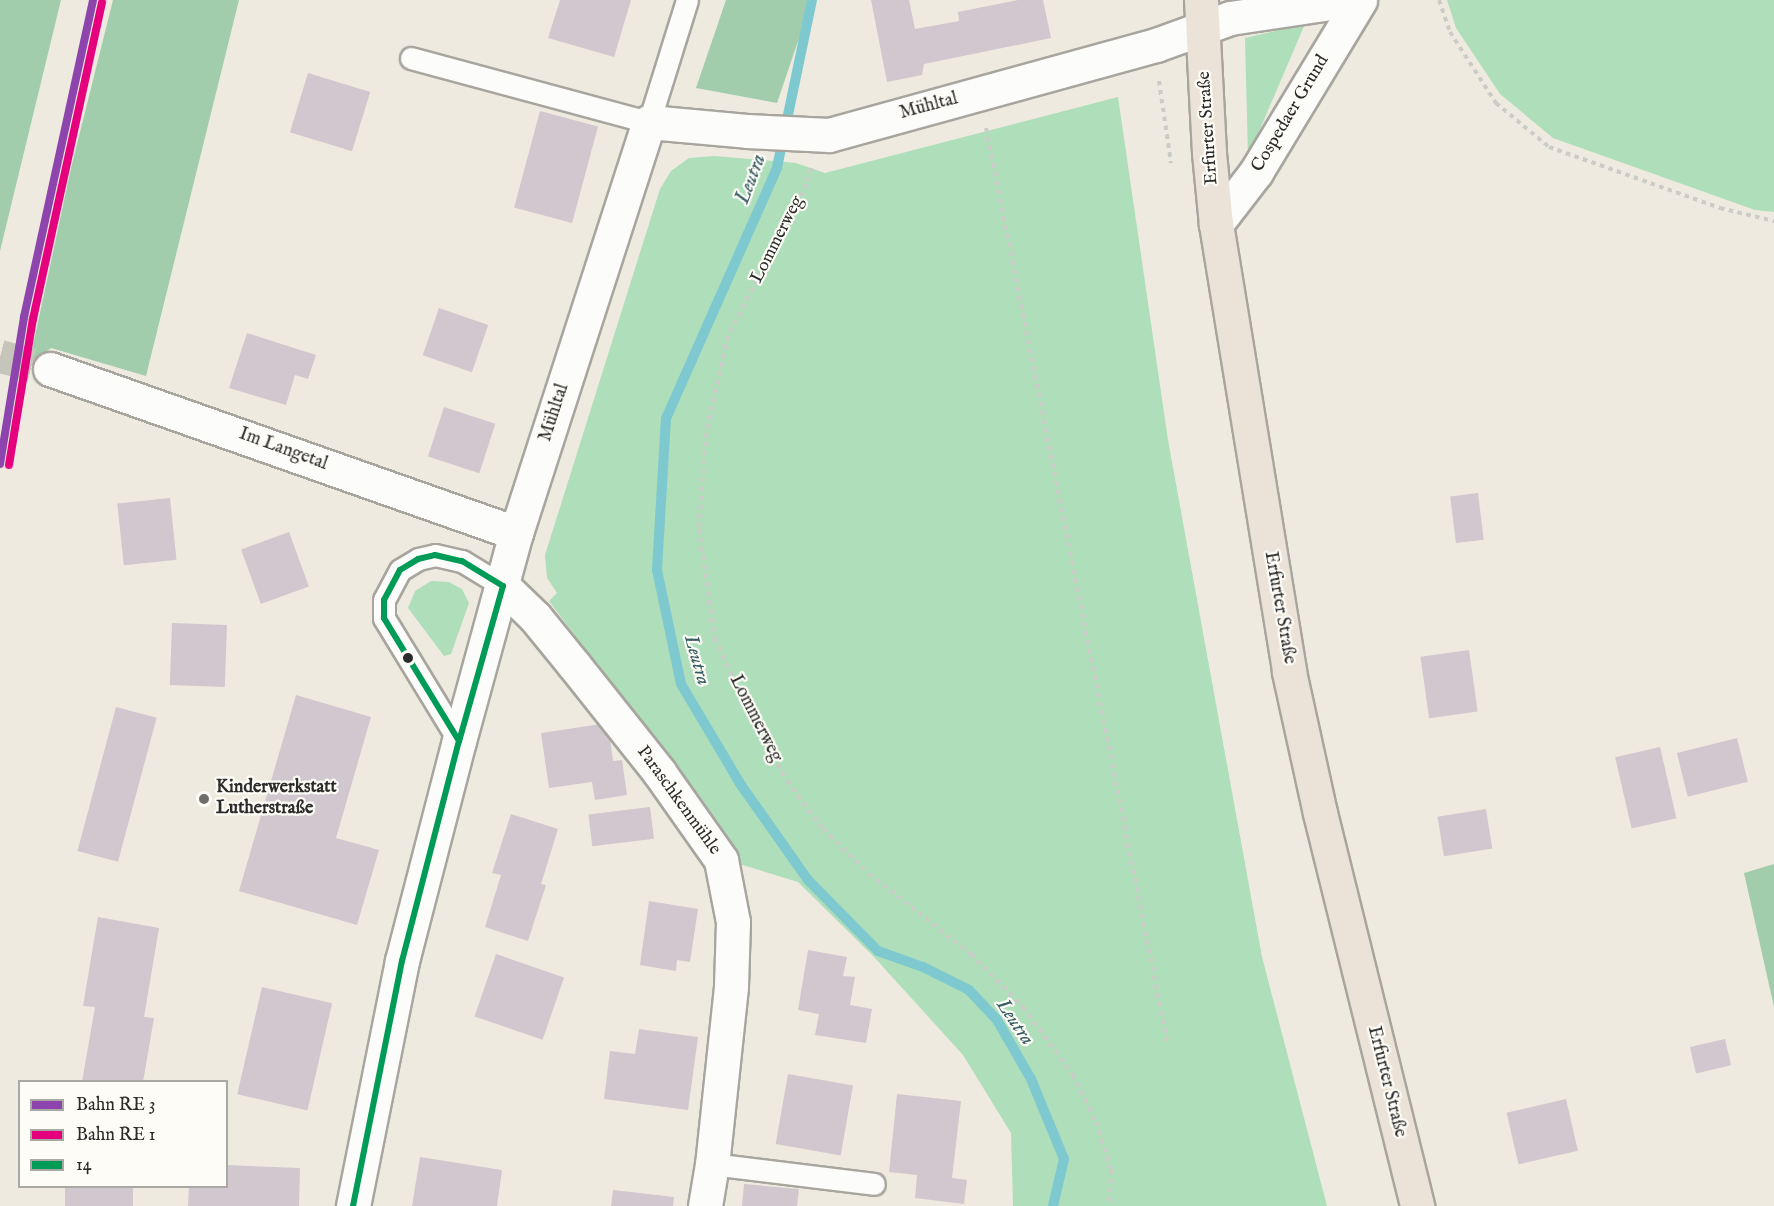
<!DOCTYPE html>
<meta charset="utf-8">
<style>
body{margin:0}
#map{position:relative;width:1774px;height:1206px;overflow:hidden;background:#eeeadf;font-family:"IM FELL English",serif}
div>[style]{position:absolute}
.green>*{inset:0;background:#aedeba}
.forest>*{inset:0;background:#a2cdac}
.stream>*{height:10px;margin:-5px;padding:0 5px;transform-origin:5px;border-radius:5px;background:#7ec9cf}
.building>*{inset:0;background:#d0c8ce;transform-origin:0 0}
.minor-tunnel>*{height:33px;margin-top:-16.5px;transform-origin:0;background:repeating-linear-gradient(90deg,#c7c4bb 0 33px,transparent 0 49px)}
.path>*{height:4px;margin-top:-2px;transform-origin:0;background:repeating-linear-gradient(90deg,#cbcbc8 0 4.5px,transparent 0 9px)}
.roads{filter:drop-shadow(2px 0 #a8a59f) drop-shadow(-2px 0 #a8a59f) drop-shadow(0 2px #a8a59f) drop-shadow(0 -2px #a8a59f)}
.service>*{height:21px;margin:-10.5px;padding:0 10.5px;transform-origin:10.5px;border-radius:10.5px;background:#fcfcfa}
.minor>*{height:33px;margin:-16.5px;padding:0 16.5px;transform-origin:16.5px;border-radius:16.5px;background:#fcfcfa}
.primary>*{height:33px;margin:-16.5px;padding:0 16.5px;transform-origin:16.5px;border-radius:16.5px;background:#ebe3d8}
.bus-1>*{height:6px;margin:-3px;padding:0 3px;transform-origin:3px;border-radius:3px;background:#009b56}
.rail-1>*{height:8px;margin:-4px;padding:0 4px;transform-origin:4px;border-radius:4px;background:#8e44ad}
.rail-2>*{height:8px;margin:-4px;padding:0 4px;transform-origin:4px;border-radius:4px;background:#e5007d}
.dots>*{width:16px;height:16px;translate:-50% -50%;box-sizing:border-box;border:3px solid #fdfcf7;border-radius:50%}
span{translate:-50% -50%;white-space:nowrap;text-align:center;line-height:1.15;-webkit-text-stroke:4.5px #fdfcf7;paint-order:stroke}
.street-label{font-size:18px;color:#2b2b2b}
.poi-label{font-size:18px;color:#2b2b2b;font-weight:700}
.left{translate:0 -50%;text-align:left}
.water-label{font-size:20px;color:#375d62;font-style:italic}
.legend{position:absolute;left:18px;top:1080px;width:210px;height:108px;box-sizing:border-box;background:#fdfcf7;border:2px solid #a9a8a5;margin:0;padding:8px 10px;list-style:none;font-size:18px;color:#2b2b2b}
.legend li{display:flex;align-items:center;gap:12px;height:30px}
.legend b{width:30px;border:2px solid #a9a8a5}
</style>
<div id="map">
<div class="green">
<i style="clip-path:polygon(1447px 0,1774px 0,1774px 212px,1755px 210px,1553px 138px,1500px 94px,1456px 28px)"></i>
<i style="clip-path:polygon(1305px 24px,1248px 157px,1245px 38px)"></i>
<i style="clip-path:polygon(1118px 97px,1168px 440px,1262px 957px,1327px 1206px,1013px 1206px,1011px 1133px,963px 1055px,874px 957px,798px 882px,733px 862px,680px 777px,549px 601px,557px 593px,547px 578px,545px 555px,660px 189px,671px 171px,689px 158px,714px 156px,796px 163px,825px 173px)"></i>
<i style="clip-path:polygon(431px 581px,449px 582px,462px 589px,469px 603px,451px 654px,444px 656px,408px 608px,415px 591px)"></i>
</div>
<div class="forest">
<i style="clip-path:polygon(0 0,61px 0,0 251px)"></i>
<i style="clip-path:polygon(113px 0,239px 0,146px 376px,51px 348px,29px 364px,71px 168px)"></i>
<i style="clip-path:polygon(726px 0,812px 0,777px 103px,696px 88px)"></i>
<i style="clip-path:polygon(1774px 864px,1774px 1007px,1744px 873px)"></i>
</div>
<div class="stream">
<i style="left:812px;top:0;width:172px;rotate:101.8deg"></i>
<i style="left:777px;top:168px;width:274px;rotate:113.9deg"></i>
<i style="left:666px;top:418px;width:152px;rotate:93.4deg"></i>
<i style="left:657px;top:570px;width:116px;rotate:78.1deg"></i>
<i style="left:681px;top:684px;width:117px;rotate:59.3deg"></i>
<i style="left:741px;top:785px;width:116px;rotate:54.8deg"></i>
<i style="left:808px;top:880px;width:100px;rotate:45.4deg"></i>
<i style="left:878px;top:951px;width:48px;rotate:19.6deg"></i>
<i style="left:923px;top:967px;width:51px;rotate:26.6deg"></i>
<i style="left:969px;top:990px;width:41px;rotate:47deg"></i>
<i style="left:997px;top:1020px;width:68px;rotate:60deg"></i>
<i style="left:1031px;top:1079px;width:87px;rotate:67.6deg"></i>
<i style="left:1064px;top:1159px;width:48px;rotate:103.2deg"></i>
</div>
<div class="building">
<i style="clip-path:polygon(560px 0,631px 0,614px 57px,548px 38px)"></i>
<i style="clip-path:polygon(871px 0,909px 0,915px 29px,959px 21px,958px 12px,1018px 0,1043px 0,1051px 38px,924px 64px,922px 75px,887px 82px)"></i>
<i style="left:308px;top:73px;width:65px;height:62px;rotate:17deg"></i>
<i style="left:540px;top:111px;width:60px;height:100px;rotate:15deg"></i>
<i style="left:439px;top:308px;width:52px;height:50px;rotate:19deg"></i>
<i style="clip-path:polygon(247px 333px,316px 355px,308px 379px,295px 375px,286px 405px,229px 388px)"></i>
<i style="left:444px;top:407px;width:54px;height:52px;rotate:18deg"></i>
<i style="left:1478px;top:493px;width:47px;height:28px;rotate:83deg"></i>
<i style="left:170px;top:498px;width:62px;height:53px;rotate:84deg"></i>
<i style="left:289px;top:532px;width:58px;height:51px;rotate:70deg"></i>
<i style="left:172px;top:623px;width:55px;height:62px;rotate:2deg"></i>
<i style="left:1469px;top:650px;width:62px;height:49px;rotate:82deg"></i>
<i style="clip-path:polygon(296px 695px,371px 717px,336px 838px,379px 850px,357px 925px,239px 891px)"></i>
<i style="left:116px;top:707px;width:42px;height:149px;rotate:15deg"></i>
<i style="clip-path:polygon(608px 723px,613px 761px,622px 760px,627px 795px,595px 800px,592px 782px,549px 788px,541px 733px)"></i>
<i style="left:1737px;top:738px;width:45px;height:62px;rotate:76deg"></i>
<i style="left:1660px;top:747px;width:73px;height:46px;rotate:77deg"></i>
<i style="left:650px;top:807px;width:32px;height:62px;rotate:83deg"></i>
<i style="left:1486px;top:809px;width:40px;height:49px;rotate:81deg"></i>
<i style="clip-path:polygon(511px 814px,558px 829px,541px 884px,546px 885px,528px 941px,485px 927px,501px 875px,492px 873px)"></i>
<i style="clip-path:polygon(649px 901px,698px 909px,690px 962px,677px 960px,676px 971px,640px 965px)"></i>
<i style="clip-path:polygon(98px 917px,159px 928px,144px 1017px,154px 1018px,143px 1082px,82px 1082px,95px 1007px,83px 1006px)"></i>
<i style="clip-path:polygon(808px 950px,847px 957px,843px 976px,855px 977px,850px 1005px,872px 1009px,866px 1043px,815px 1035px,819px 1014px,798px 1010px)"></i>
<i style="left:496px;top:954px;width:72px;height:66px;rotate:19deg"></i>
<i style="left:262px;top:987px;width:72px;height:110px;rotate:13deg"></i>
<i style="clip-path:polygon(639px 1029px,698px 1037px,688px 1110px,604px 1099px,610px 1051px,635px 1054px)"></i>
<i style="left:1725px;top:1039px;width:27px;height:36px;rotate:77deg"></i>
<i style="left:788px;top:1074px;width:66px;height:71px;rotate:10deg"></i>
<i style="clip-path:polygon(897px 1094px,961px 1101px,952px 1178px,967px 1180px,964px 1204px,915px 1198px,917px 1175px,889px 1172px)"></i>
<i style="left:1566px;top:1099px;width:53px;height:61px;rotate:77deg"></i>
<i style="clip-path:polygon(420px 1157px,502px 1170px,497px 1206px,412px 1206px)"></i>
<i style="clip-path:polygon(226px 1165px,300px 1168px,299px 1206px,188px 1206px,189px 1186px,226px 1186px)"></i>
<i style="clip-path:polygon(744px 1184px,799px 1189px,797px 1206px,742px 1206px)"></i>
<i style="left:65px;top:1186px;width:68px;height:20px"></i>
<i style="clip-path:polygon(613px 1190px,674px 1197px,673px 1206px,611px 1206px)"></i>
</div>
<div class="minor-tunnel">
<i style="left:0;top:356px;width:52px;rotate:14.6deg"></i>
</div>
<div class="path">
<i style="left:1439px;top:0;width:34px;rotate:71deg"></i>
<i style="left:1450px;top:32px;width:85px;rotate:57.1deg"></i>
<i style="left:1496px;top:103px;width:69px;rotate:39.7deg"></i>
<i style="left:1549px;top:147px;width:182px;rotate:19.6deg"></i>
<i style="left:1720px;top:208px;width:56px;rotate:13.5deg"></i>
<i style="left:1159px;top:81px;width:83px;rotate:81.7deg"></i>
<i style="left:986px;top:128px;width:936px;rotate:78.79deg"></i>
<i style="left:811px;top:168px;width:16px;rotate:104deg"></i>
<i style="left:807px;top:184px;width:171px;rotate:117.5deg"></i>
<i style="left:728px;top:336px;width:99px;rotate:102.8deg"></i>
<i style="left:706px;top:433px;width:96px;rotate:94.2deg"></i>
<i style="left:699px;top:529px;width:111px;rotate:81.7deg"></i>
<i style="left:715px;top:639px;width:95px;rotate:65.1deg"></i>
<i style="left:755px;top:725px;width:64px;rotate:60.3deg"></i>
<i style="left:787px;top:781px;width:60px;rotate:53.1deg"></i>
<i style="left:823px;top:829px;width:64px;rotate:44.4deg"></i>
<i style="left:869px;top:874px;width:130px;rotate:38.1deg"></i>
<i style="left:971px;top:954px;width:74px;rotate:45.5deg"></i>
<i style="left:1023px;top:1007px;width:84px;rotate:53.7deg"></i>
<i style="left:1073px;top:1075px;width:52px;rotate:63.9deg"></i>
<i style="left:1096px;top:1122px;width:50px;rotate:72.6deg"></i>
<i style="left:1111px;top:1170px;width:36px;rotate:92deg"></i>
</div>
<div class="roads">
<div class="service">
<i style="left:411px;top:58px;width:246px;rotate:15.1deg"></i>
<i style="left:649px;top:122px;width:128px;rotate:-72.7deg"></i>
<i style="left:459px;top:741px;width:144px;rotate:-121.4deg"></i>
<i style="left:384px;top:618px;width:18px;rotate:-90deg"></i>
<i style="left:384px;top:600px;width:34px;rotate:-62deg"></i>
<i style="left:400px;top:570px;width:21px;rotate:-31deg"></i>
<i style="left:418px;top:559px;width:17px;rotate:-13deg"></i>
<i style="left:435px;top:555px;width:28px;rotate:13deg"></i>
<i style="left:462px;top:561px;width:48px;rotate:31.4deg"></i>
<i style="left:712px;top:1164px;width:163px;rotate:7deg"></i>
</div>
<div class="minor">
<i style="left:1216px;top:224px;width:66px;rotate:-52.4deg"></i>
<i style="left:1256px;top:172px;width:201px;rotate:-58.8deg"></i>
<i style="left:50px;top:369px;width:494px;rotate:19.4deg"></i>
<i style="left:503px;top:586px;width:45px;rotate:44.1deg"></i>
<i style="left:535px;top:617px;width:62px;rotate:50.9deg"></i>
<i style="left:574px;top:665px;width:137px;rotate:51.5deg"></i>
<i style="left:659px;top:772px;width:108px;rotate:54.8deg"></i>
<i style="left:721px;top:860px;width:63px;rotate:79deg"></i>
<i style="left:733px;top:922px;width:65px;rotate:91.8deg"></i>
<i style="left:731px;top:987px;width:178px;rotate:96.1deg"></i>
<i style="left:712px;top:1164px;width:43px;rotate:99.5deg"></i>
<i style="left:353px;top:1206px;width:250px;rotate:-78.7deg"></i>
<i style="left:402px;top:961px;width:227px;rotate:-75.5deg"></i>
<i style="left:459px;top:741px;width:216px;rotate:-74.7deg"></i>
<i style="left:516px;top:533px;width:432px;rotate:-72.1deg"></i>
<i style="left:649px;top:122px;width:98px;rotate:5.2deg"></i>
<i style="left:747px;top:131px;width:82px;rotate:2.8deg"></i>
<i style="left:829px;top:135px;width:339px;rotate:-15.4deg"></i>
<i style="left:1156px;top:45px;width:79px;rotate:-20deg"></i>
<i style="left:1230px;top:18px;width:122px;rotate:-8.5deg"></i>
</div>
<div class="primary">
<i style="left:1201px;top:0;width:153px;rotate:87deg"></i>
<i style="left:1209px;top:153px;width:71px;rotate:84.4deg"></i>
<i style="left:1216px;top:224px;width:454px;rotate:80.7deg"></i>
<i style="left:1289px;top:672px;width:144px;rotate:77.6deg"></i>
<i style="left:1320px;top:813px;width:405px;rotate:76.1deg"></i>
</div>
</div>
<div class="bus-1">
<i style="left:435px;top:555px;width:28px;rotate:13deg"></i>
<i style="left:462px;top:561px;width:48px;rotate:31.4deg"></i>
<i style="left:503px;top:586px;width:161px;rotate:105.8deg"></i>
<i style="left:459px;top:741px;width:144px;rotate:-121.4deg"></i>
<i style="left:384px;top:618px;width:18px;rotate:-90deg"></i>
<i style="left:384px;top:600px;width:34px;rotate:-62deg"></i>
<i style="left:400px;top:570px;width:21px;rotate:-31deg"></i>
<i style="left:418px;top:559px;width:17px;rotate:-13deg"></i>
<i style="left:353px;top:1206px;width:250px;rotate:-78.7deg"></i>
<i style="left:402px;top:961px;width:227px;rotate:-75.5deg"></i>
</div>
<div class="rail-1">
<i style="left:0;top:464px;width:149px;rotate:-80.7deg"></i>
<i style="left:24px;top:317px;width:324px;rotate:-77.7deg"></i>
</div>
<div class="rail-2">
<i style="left:9px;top:465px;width:148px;rotate:-80.7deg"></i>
<i style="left:33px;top:319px;width:324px;rotate:-77.7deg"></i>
</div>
<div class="dots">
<i style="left:408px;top:658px;background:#2b2b2b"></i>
<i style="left:204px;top:799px;background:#6f6e6a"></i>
</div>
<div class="street-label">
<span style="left:929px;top:107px;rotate:-15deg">Mühltal</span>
<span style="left:1291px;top:114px;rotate:-59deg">Cospedaer Grund</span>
<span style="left:1209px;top:128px;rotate:-94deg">Erfurter Straße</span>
<span style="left:778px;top:240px;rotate:-63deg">Lommerweg</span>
<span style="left:555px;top:413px;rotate:-72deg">Mühltal</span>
<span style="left:283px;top:450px;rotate:20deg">Im Langetal</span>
<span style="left:1279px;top:608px;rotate:80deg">Erfurter Straße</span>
<span style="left:755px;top:719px;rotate:63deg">Lommerweg</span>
<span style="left:678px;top:801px;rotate:54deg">Paraschkenmühle</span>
<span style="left:1386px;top:1082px;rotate:76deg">Erfurter Straße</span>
</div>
<div class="poi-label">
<span class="left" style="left:216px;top:799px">Kinderwerkstatt<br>Lutherstraße</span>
</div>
<div class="water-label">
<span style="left:751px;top:179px;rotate:-69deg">Leutra</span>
<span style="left:697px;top:660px;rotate:74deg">Leutra</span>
<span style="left:1015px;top:1022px;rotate:56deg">Leutra</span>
</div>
<ul class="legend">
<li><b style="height:8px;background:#8e44ad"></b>Bahn RE 3</li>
<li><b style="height:8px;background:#e5007d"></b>Bahn RE 1</li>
<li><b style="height:8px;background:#009b56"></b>14</li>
</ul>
</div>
